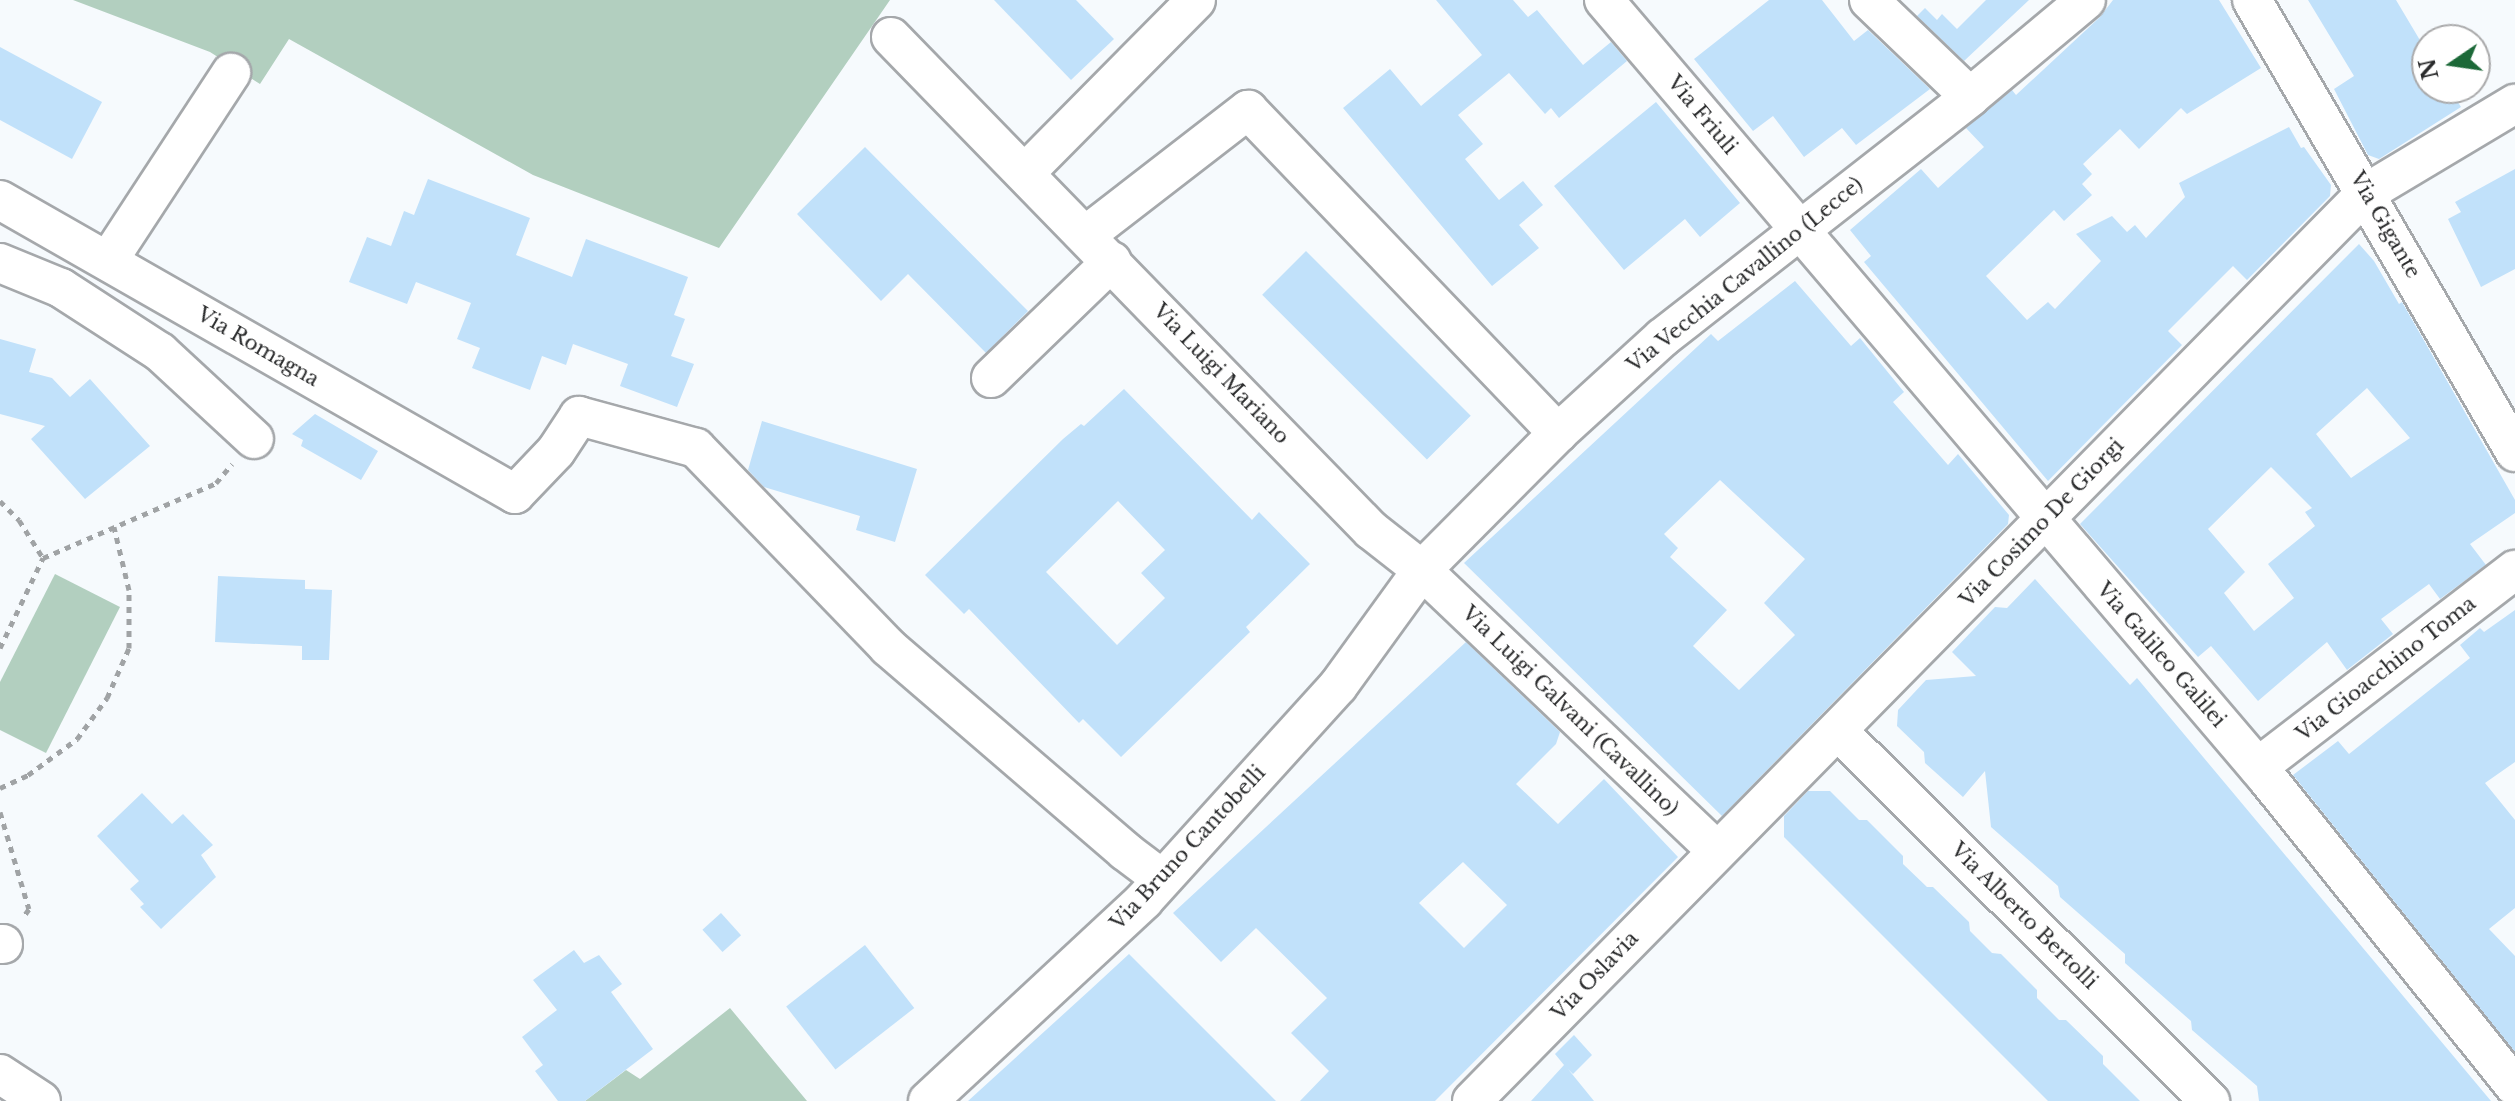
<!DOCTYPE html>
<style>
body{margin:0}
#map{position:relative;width:2515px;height:1101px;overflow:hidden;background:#f6fafd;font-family:"Libre Baskerville",serif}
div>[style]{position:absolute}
.green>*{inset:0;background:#b2cfbf}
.building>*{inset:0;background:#c1e1fa;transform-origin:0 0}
.path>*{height:5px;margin-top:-2.5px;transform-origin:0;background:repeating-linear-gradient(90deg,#a0a3a5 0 6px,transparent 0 12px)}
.roads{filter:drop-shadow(2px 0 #a5a8ab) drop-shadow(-2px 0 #a5a8ab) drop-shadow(0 2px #a5a8ab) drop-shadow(0 -2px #a5a8ab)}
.minor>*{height:38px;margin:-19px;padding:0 19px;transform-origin:19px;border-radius:19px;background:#fff}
span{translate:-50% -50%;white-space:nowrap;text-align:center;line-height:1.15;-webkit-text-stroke:6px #fff;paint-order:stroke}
.street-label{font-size:20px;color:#2a2b2c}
.north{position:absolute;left:2411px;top:24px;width:80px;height:80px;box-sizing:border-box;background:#fff;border:2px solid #aaaaab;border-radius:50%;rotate:257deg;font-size:22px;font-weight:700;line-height:32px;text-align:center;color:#2a2b2c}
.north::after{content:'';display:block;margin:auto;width:28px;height:36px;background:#1c6938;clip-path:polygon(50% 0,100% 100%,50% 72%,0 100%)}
</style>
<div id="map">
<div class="green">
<i style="clip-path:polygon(73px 0,890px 0,719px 248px,533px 175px,289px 39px,260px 84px,210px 52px)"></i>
<i style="clip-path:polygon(55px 574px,120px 607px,46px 753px,0 730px,0 682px)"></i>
<i style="clip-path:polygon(730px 1008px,807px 1101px,585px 1101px,626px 1070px,640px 1079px)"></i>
</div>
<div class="building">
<i style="clip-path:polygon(994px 0,1076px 0,1114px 39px,1071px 80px)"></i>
<i style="clip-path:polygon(1436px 0,1513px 0,1528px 17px,1537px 10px,1583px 65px,1611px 42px,1627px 61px,1559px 118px,1551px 108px,1545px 114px,1509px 73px,1458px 115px,1483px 144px,1465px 159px,1499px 200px,1523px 181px,1543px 205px,1519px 225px,1539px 248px,1492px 286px,1343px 108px,1390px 69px,1421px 106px,1482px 55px)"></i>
<i style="clip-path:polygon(1769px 0,1822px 0,1854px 41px,1868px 30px,1930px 89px,1856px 145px,1842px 128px,1804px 157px,1773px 116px,1753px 131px,1694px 59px)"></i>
<i style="clip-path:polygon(1986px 0,2029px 0,1964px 61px,1917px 16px,1925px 8px,1937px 20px,1942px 14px,1957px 29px)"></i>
<i style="clip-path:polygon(2113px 0,2219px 0,2261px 68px,2187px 114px,2181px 108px,2139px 149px,2120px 129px,2083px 164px,2092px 174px,2082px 184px,2092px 195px,2064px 221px,2054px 210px,1986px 276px,2027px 320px,2048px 302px,2055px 309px,2101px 261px,2076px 234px,2112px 216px,2127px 232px,2135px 225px,2146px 238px,2185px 197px,2179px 183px,2289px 127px,2301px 148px,2304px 147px,2331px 185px,2330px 196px,2247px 280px,2233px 266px,2168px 331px,2182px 345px,2048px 481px,1864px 262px,1871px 256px,1850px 230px,1921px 169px,1938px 188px,1984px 147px,1966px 128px,2012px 90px,2016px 95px,2100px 17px)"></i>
<i style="clip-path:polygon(2308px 0,2396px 0,2427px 52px,2427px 88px,2449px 88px,2461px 107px,2379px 159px,2368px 155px,2334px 89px,2354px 76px)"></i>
<i style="clip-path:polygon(0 47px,102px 102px,72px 159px,0 120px)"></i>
<i style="clip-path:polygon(1656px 102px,1740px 203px,1700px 237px,1685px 219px,1624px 270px,1554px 186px)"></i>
<i style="clip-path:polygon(865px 147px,1028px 311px,986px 353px,908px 274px,881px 301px,797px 214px)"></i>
<i style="clip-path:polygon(2515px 169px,2515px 269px,2481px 287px,2448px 219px,2461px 212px,2455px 202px)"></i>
<i style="clip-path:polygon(428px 179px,530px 218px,516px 255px,572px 277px,586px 239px,688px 277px,674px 315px,685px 319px,671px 356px,694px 364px,677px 407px,620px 386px,628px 364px,573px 344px,566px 365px,542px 356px,530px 390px,472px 368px,480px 348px,457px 339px,471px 303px,416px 282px,407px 304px,349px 282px,367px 237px,391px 246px,404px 211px,414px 215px)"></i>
<i style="clip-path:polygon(evenodd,2359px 244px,2374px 261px,2399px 304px,2402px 302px,2515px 500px,2515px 513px,2470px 544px,2486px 565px,2440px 599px,2429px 584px,2381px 619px,2393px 634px,2347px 670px,2327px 642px,2258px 701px,2211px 646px,2198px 657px,2080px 524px,2359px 244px,2367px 388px,2410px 438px,2351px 478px,2316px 434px,2367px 388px,2359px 244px,2271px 467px,2312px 508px,2305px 512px,2315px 526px,2268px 564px,2294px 598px,2254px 631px,2224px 593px,2245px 572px,2208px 529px,2271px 467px)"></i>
<i style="left:1306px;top:251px;width:233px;height:62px;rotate:45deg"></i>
<i style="clip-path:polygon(evenodd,1795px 281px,1851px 346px,1860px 338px,1904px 392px,1893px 402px,1948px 465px,1958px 454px,2009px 515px,2008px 524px,1722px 816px,1464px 563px,1711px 334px,1718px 341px,1795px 281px,1720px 480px,1805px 559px,1764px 603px,1795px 635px,1739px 690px,1693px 646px,1727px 610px,1670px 557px,1678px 548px,1664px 534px,1720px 480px)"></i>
<i style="clip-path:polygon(0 339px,36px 349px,29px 372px,52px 378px,70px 397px,90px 379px,150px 446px,85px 499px,31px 439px,45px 426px,0 414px)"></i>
<i style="clip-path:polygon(evenodd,1124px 389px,1252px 520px,1259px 512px,1310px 564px,1246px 627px,1250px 632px,1121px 757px,1083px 719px,1079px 723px,969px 609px,964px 614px,925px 575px,1063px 439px,1081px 424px,1084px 426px,1124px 389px,1118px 501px,1165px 550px,1141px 573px,1165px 598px,1117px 645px,1046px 572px,1118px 501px)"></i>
<i style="clip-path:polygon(315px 414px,378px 451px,361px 480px,301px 446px,303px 440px,292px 434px)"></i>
<i style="clip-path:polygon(762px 421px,917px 469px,895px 542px,856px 530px,860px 516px,764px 487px,748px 470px)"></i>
<i style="clip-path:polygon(218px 576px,305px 580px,305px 589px,332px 590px,329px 660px,302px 660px,302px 646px,215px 642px)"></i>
<i style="clip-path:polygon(2035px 579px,2130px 685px,2137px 678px,2491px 1101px,2259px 1101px,2257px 1086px,2192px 1030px,2191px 1021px,2125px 963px,2125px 954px,2060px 897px,2058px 886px,1991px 827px,1985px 771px,1963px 797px,1925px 763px,1924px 752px,1897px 726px,1898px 710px,1926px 680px,1976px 676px,1952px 652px,1995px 607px,2007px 608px)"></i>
<i style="clip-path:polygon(2515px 610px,2515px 762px,2485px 783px,2515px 820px,2515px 908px,2489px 929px,2515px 956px,2515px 1052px,2293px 775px,2338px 741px,2349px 754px,2470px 658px,2460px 645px,2480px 628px,2484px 632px)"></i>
<i style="clip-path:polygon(evenodd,1466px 642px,1560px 732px,1556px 744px,1516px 784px,1558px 824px,1604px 779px,1678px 857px,1435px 1101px,1300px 1101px,1329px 1071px,1291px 1033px,1327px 998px,1256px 928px,1221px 962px,1173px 913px,1466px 642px,1463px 862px,1507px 905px,1464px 948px,1419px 903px,1463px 862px)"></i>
<i style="clip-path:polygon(1808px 791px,1830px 791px,1859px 820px,1867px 820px,1903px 856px,1903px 864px,1927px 887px,1933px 887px,1969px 922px,1970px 931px,1992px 953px,2001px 954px,2037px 990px,2037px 998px,2059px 1020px,2066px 1020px,2103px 1056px,2103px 1064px,2140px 1101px,2048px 1101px,1784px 837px,1784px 816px)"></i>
<i style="clip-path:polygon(142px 793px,172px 824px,183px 814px,213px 845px,201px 855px,216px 877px,161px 929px,140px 907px,144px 904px,130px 889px,139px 881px,97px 836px)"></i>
<i style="left:721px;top:913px;width:30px;height:25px;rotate:48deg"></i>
<i style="left:865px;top:945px;width:80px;height:100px;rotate:52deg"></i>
<i style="clip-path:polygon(574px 950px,584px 963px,599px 955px,622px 984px,611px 992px,653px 1049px,585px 1101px,558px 1101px,535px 1071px,543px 1065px,522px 1037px,557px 1010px,533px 980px)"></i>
<i style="clip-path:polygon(1129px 954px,1276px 1101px,968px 1101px,1090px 990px)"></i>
<i style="clip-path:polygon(1574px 1035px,1592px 1055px,1573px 1074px,1568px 1069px,1594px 1101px,1531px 1101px,1564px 1065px,1555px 1054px)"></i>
</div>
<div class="path">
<i style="left:0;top:501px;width:27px;rotate:45deg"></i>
<i style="left:19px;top:520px;width:45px;rotate:57.7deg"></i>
<i style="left:0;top:648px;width:100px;rotate:-64.5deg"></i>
<i style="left:43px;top:558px;width:189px;rotate:-23.4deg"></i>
<i style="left:216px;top:483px;width:25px;rotate:-50deg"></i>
<i style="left:0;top:788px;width:31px;rotate:-25deg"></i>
<i style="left:28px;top:775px;width:61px;rotate:-36.3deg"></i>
<i style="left:77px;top:739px;width:51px;rotate:-53.8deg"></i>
<i style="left:107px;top:698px;width:55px;rotate:-66.3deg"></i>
<i style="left:129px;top:648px;width:58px;rotate:-90deg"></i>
<i style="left:129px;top:590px;width:65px;rotate:-103.4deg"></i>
<i style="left:0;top:812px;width:101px;rotate:73.4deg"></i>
<i style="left:29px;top:909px;width:9px;rotate:126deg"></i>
</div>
<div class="roads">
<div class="minor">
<i style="left:1604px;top:0;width:1022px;rotate:49.56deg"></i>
<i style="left:2267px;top:778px;width:396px;rotate:51.2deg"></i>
<i style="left:1869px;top:0;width:140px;rotate:43.8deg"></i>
<i style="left:2252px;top:0;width:523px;rotate:59.81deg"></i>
<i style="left:891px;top:37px;width:688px;rotate:45.77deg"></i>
<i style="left:1371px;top:530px;width:65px;rotate:38.1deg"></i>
<i style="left:1422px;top:570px;width:407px;rotate:43.6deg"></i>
<i style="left:1025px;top:173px;width:243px;rotate:-45.3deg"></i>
<i style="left:0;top:200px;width:593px;rotate:29.72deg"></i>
<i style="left:515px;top:494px;width:59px;rotate:-46.4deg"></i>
<i style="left:556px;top:451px;width:42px;rotate:-56.7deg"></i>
<i style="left:579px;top:416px;width:121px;rotate:15.3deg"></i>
<i style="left:696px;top:448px;width:277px;rotate:46deg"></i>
<i style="left:888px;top:647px;width:313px;rotate:40.7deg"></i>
<i style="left:1125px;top:851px;width:46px;rotate:37.1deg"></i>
<i style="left:1086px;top:235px;width:205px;rotate:-37.7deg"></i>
<i style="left:1248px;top:110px;width:448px;rotate:46.2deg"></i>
<i style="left:108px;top:261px;width:225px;rotate:-56.8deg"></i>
<i style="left:0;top:263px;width:66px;rotate:22.3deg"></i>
<i style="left:61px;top:288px;width:118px;rotate:32.9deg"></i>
<i style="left:160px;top:352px;width:128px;rotate:42.8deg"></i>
<i style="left:991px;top:378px;width:168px;rotate:-44deg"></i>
<i style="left:1838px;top:731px;width:525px;rotate:44.85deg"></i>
<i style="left:2258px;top:767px;width:324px;rotate:-37.5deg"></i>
<i style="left:0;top:944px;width:3px"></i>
<i style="left:0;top:1074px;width:49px;rotate:33.4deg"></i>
<i style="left:928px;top:1101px;width:295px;rotate:-42.9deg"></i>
<i style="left:1144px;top:900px;width:289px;rotate:-47.8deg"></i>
<i style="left:1338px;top:686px;width:143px;rotate:-54.1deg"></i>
<i style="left:1422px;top:570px;width:193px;rotate:-45.2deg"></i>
<i style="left:1558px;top:433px;width:141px;rotate:-42.4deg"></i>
<i style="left:1662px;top:338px;width:391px;rotate:-38deg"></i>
<i style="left:1970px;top:97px;width:151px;rotate:-39.9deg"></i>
<i style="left:1472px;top:1101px;width:1274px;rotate:-45.45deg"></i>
<i style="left:2366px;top:193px;width:174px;rotate:-30.9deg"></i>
</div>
</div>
<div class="street-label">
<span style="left:1702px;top:115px;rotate:50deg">Via Friuli</span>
<span style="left:2385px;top:225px;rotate:60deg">Via Gigante</span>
<span style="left:1745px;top:275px;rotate:-39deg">Via Vecchia Cavallino (Lecce)</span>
<span style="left:258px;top:347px;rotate:30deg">Via Romagna</span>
<span style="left:1221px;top:374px;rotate:46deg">Via Luigi Mariano</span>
<span style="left:2042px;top:523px;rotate:-46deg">Via Cosimo De Giorgi</span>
<span style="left:2161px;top:655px;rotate:49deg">Via Galileo Galilei</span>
<span style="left:2386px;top:669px;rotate:-38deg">Via Gioacchino Toma</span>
<span style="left:1570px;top:711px;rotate:44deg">Via Luigi Galvani (Cavallino)</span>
<span style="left:1188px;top:848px;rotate:-47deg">Via Bruno Cantobelli</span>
<span style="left:2024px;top:916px;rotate:45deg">Via Alberto Bertolli</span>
<span style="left:1595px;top:976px;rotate:-46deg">Via Oslavia</span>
</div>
<div class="north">N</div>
</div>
